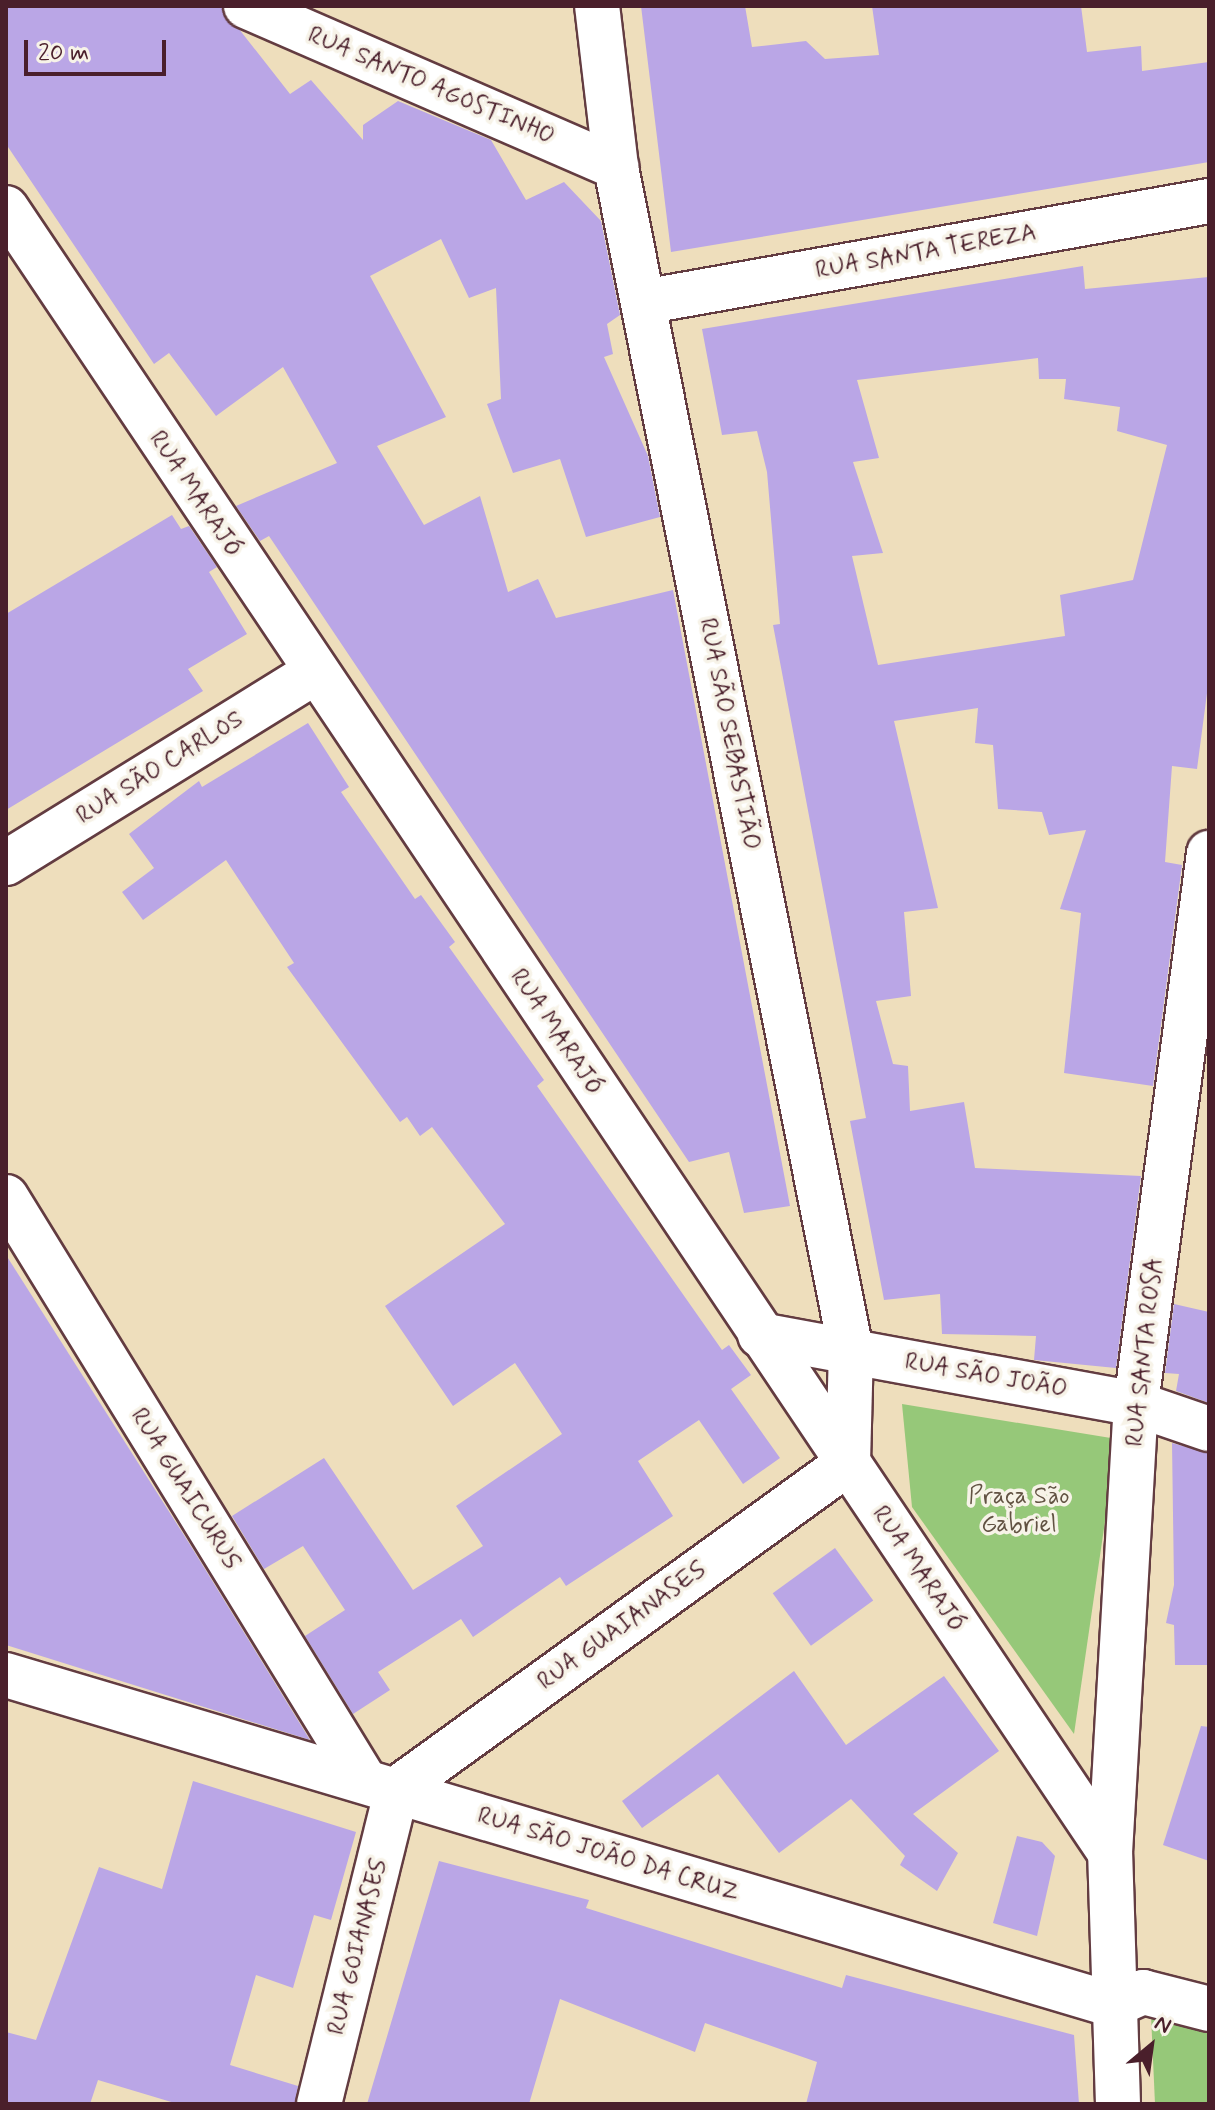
<!DOCTYPE html>
<meta charset="utf-8">
<style>
body{margin:0}
#map{position:relative;width:1215px;height:2110px;overflow:hidden;background:#eedebc;font-family:Mynerve,sans-serif}
div>[style]{position:absolute}
.green>*{inset:0;background:#96c879}
.building>*{inset:0;background:#baa6e6;transform-origin:0 0}
.roads{filter:drop-shadow(2px 0 #633c41) drop-shadow(-2px 0 #633c41) drop-shadow(0 2px #633c41) drop-shadow(0 -2px #633c41)}
.minor>*{height:44px;margin:-22px;padding:0 22px;transform-origin:22px;border-radius:22px;background:#fff}
span{translate:-50% -50%;white-space:nowrap;text-align:center;line-height:1.15;-webkit-text-stroke:7px #f7f3e8;paint-order:stroke}
.street-label{font-size:24px;color:#4a1f2b}
.park-label{font-size:24px;color:#615242}
.frame{position:absolute;inset:0;border:8px solid #4a1f2b;pointer-events:none}
.north{position:absolute;left:1111px;top:2006px;width:80px;height:80px;-webkit-text-stroke:6px #f7f3e8;paint-order:stroke;rotate:29deg;font-size:22px;font-weight:700;line-height:32px;text-align:center;color:#4a1f2b}
.north::after{content:'';display:block;margin:auto;width:28px;height:36px;background:#4a1f2b;clip-path:polygon(50% 0,100% 100%,50% 72%,0 100%)}
.scale{position:absolute;left:24px;top:40px;width:142px;height:36px;box-sizing:border-box;border:4px solid #4a1f2b;border-top:0;padding-left:10px;font-size:24px;line-height:28px;white-space:nowrap;color:#4a1f2b;-webkit-text-stroke:6px #f7f3e8;paint-order:stroke}
</style>
<div id="map">
<div class="green">
<i style="clip-path:polygon(902px 1404px,1117px 1439px,1074px 1734px,912px 1507px)"></i>
<i style="clip-path:polygon(1151px 2015px,1209px 2032px,1209px 2104px,1155px 2104px)"></i>
</div>
<div class="building">
<i style="clip-path:polygon(6px 6px,221px 6px,290px 94px,311px 80px,363px 140px,363px 125px,398px 101px,491px 140px,526px 200px,564px 182px,601px 221px,620px 315px,607px 324px,613px 354px,604px 357px,648px 456px,660px 517px,586px 537px,560px 459px,513px 473px,487px 404px,501px 399px,496px 288px,469px 298px,441px 239px,370px 276px,446px 417px,377px 446px,424px 525px,480px 496px,508px 592px,538px 579px,556px 618px,673px 590px,790px 1206px,744px 1213px,729px 1152px,689px 1162px,269px 536px,260px 541px,236px 506px,337px 463px,283px 367px,216px 416px,169px 353px,154px 364px,6px 144px)"></i>
<i style="clip-path:polygon(641px 6px,745px 6px,752px 47px,806px 41px,825px 59px,879px 55px,872px 6px,1081px 6px,1087px 52px,1141px 46px,1142px 71px,1209px 62px,1209px 162px,671px 252px)"></i>
<i style="clip-path:polygon(evenodd,1083px 266px,1085px 289px,1209px 277px,1209px 678px,1197px 769px,1172px 766px,1165px 862px,1182px 865px,1153px 1086px,1064px 1073px,1081px 913px,1060px 909px,1086px 830px,1049px 835px,1042px 812px,998px 809px,993px 745px,975px 743px,978px 708px,894px 721px,938px 908px,904px 912px,911px 996px,876px 1001px,893px 1064px,908px 1066px,910px 1111px,964px 1102px,975px 1168px,1141px 1176px,1116px 1368px,1034px 1360px,1036px 1336px,942px 1334px,940px 1294px,884px 1300px,850px 1121px,866px 1118px,773px 625px,780px 624px,767px 472px,757px 431px,722px 435px,702px 329px,1083px 266px,1038px 358px,1039px 379px,1066px 379px,1064px 399px,1120px 407px,1117px 431px,1167px 445px,1133px 580px,1060px 595px,1065px 636px,878px 665px,852px 556px,883px 553px,853px 462px,879px 458px,857px 380px,1038px 358px)"></i>
<i style="clip-path:polygon(172px 515px,181px 529px,189px 526px,217px 567px,209px 572px,247px 634px,188px 669px,203px 691px,6px 810px,6px 614px)"></i>
<i style="clip-path:polygon(308px 723px,349px 787px,341px 792px,415px 899px,421px 895px,455px 942px,449px 947px,544px 1080px,537px 1086px,722px 1350px,729px 1345px,751px 1375px,731px 1389px,780px 1458px,743px 1484px,699px 1420px,638px 1461px,673px 1516px,566px 1586px,560px 1577px,473px 1637px,461px 1619px,378px 1672px,390px 1690px,353px 1714px,305px 1636px,345px 1610px,303px 1546px,264px 1569px,232px 1516px,324px 1458px,413px 1590px,483px 1546px,456px 1506px,562px 1434px,515px 1363px,453px 1406px,385px 1306px,505px 1224px,432px 1127px,420px 1136px,407px 1117px,400px 1122px,287px 967px,294px 963px,226px 860px,143px 920px,122px 892px,154px 868px,129px 834px,199px 781px,202px 787px)"></i>
<i style="clip-path:polygon(6px 1255px,189px 1543px,310px 1740px,6px 1645px)"></i>
<i style="clip-path:polygon(1174px 1304px,1209px 1312px,1209px 1403px,1176px 1391px,1179px 1374px,1165px 1373px)"></i>
<i style="clip-path:polygon(1172px 1443px,1209px 1453px,1209px 1665px,1175px 1665px,1174px 1625px,1166px 1623px,1174px 1585px)"></i>
<i style="left:835px;top:1548px;width:65px;height:77px;rotate:54deg"></i>
<i style="clip-path:polygon(794px 1671px,846px 1745px,944px 1676px,999px 1751px,913px 1814px,958px 1853px,937px 1891px,900px 1865px,905px 1856px,851px 1799px,779px 1853px,718px 1774px,642px 1828px,622px 1801px)"></i>
<i style="clip-path:polygon(1201px 1726px,1209px 1727px,1209px 1861px,1163px 1845px)"></i>
<i style="clip-path:polygon(193px 1781px,356px 1832px,331px 1920px,314px 1915px,293px 1988px,256px 1975px,230px 2065px,298px 2086px,295px 2104px,178px 2104px,98px 2080px,90px 2104px,6px 2104px,6px 2032px,36px 2040px,99px 1867px,162px 1889px)"></i>
<i style="clip-path:polygon(1017px 1836px,1042px 1842px,1055px 1856px,1037px 1936px,993px 1923px)"></i>
<i style="clip-path:polygon(439px 1861px,589px 1900px,586px 1908px,842px 1988px,846px 1975px,1074px 2035px,1079px 2104px,806px 2104px,817px 2062px,705px 2023px,695px 2052px,560px 1999px,529px 2104px,367px 2104px)"></i>
</div>
<div class="roads">
<div class="minor">
<i style="left:246px;top:6px;width:404px;rotate:23.5deg"></i>
<i style="left:6px;top:208px;width:1981px;rotate:56.13deg"></i>
<i style="left:643px;top:302px;width:575px;rotate:-10.12deg"></i>
<i style="left:6px;top:863px;width:362px;rotate:-31.7deg"></i>
<i style="left:6px;top:1197px;width:686px;rotate:58.42deg"></i>
<i style="left:760px;top:1335px;width:382px;rotate:10.4deg"></i>
<i style="left:1136px;top:1404px;width:77px;rotate:18.9deg"></i>
<i style="left:6px;top:1675px;width:1156px;rotate:16.59deg"></i>
<i style="left:1114px;top:2005px;width:32px;rotate:-24deg"></i>
<i style="left:1143px;top:1992px;width:68px;rotate:14.4deg"></i>
<i style="left:319px;top:2104px;width:325px;rotate:-76.1deg"></i>
<i style="left:397px;top:1789px;width:556px;rotate:-35.86deg"></i>
<i style="left:848px;top:1463px;width:112px;rotate:-88.5deg"></i>
<i style="left:851px;top:1351px;width:1207px;rotate:-101.23deg"></i>
<i style="left:616px;top:167px;width:162px;rotate:-96.7deg"></i>
<i style="left:1118px;top:2104px;width:251px;rotate:-91.8deg"></i>
<i style="left:1110px;top:1853px;width:450px;rotate:-86.7deg"></i>
<i style="left:1136px;top:1404px;width:556px;rotate:-82.45deg"></i>
</div>
</div>
<div class="street-label">
<span style="left:431px;top:86px;rotate:23deg">RUA SANTO AGOSTINHO</span>
<span style="left:926px;top:252px;rotate:-10deg">RUA SANTA TEREZA</span>
<span style="left:195px;top:494px;rotate:56deg">RUA MARAJÓ</span>
<span style="left:729px;top:734px;rotate:79deg">RUA SÃO SEBASTIÃO</span>
<span style="left:160px;top:768px;rotate:-32deg">RUA SÃO CARLOS</span>
<span style="left:556px;top:1032px;rotate:56deg">RUA MARAJÓ</span>
<span style="left:1145px;top:1352px;rotate:-84deg">RUA SANTA ROSA</span>
<span style="left:986px;top:1376px;rotate:10deg">RUA SÃO JOÃO</span>
<span style="left:185px;top:1489px;rotate:58deg">RUA GUAICURUS</span>
<span style="left:918px;top:1569px;rotate:56deg">RUA MARAJÓ</span>
<span style="left:622px;top:1626px;rotate:-36deg">RUA GUAIANASES</span>
<span style="left:608px;top:1855px;rotate:17deg">RUA SÃO JOÃO DA CRUZ</span>
<span style="left:358px;top:1947px;rotate:-76deg">RUA GOIANASES</span>
</div>
<div class="park-label">
<span style="left:1019px;top:1511px">Praça São<br>Gabriel</span>
</div>
<div class="frame"></div>
<div class="north">N</div>
<div class="scale">20 m</div>
</div>
